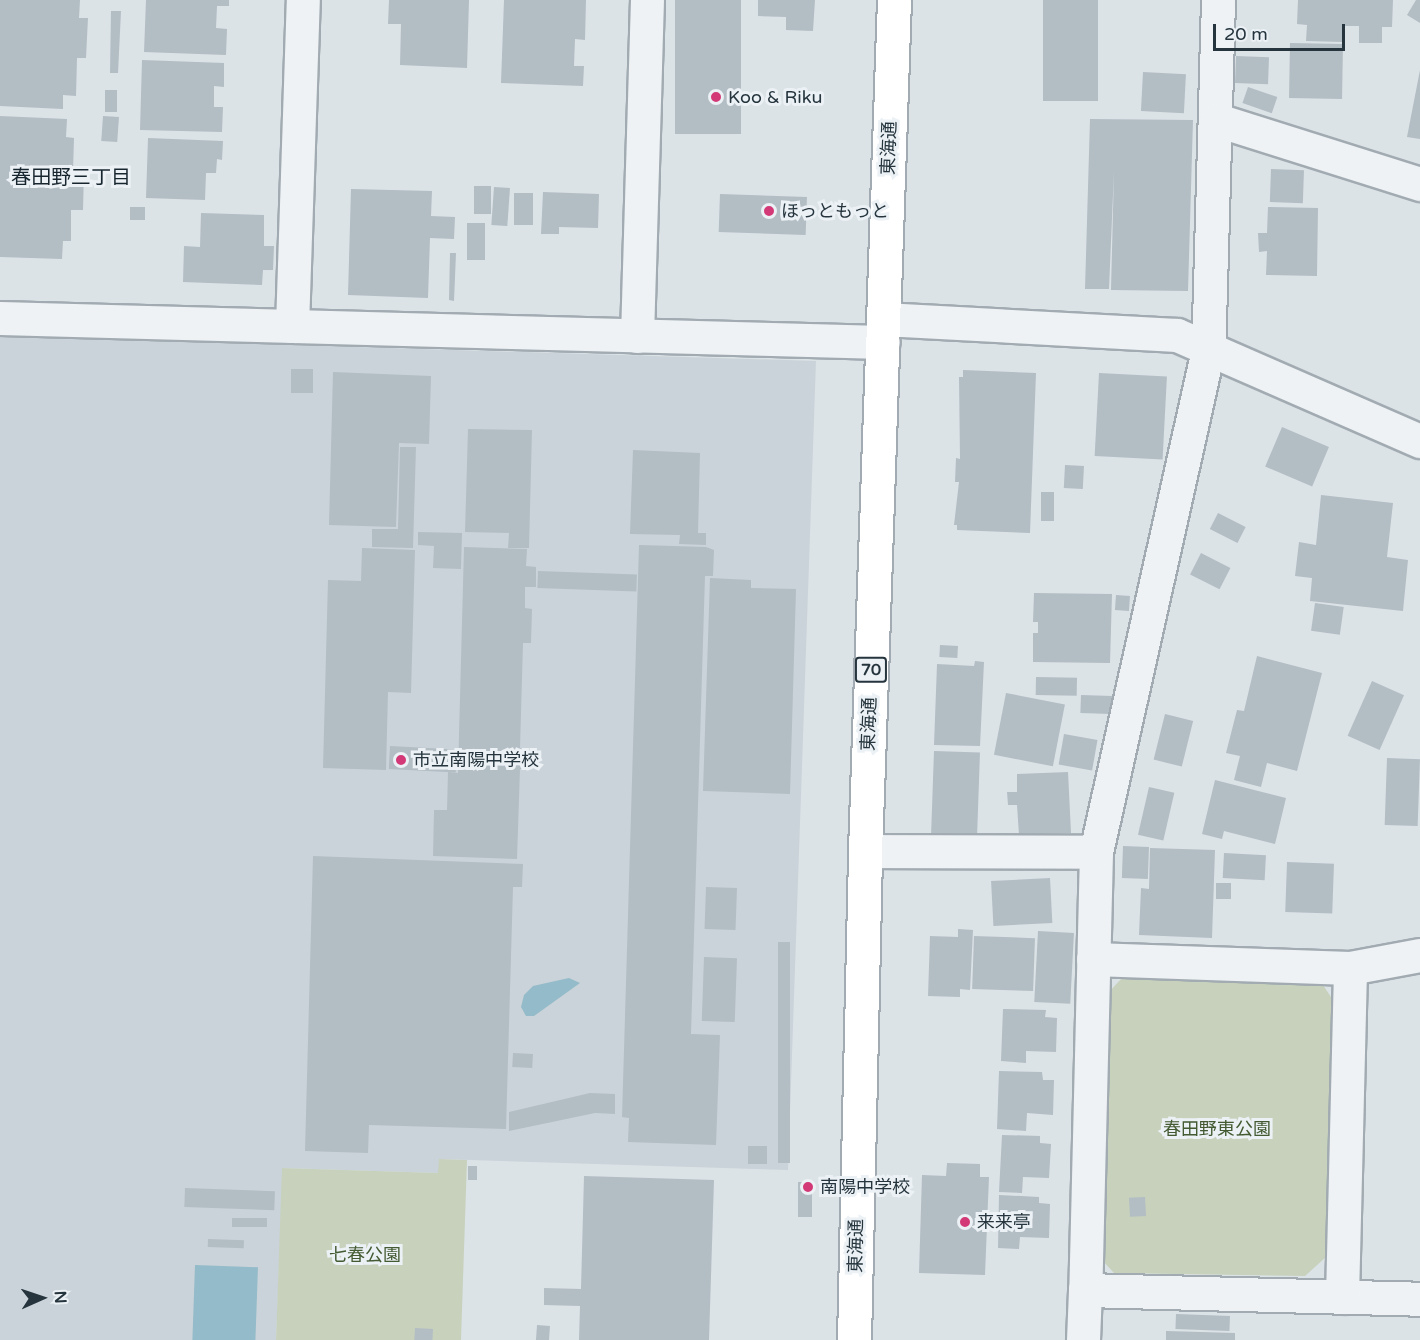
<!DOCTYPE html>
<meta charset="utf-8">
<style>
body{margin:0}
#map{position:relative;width:1420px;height:1340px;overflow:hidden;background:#dce3e7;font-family:"Varela Round","Noto Sans JP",sans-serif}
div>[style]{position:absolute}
.built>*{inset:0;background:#cad3d9}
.green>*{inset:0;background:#c7d1bc}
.water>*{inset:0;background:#94bbc9;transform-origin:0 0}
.building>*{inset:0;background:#b3bdc4;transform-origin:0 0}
.roads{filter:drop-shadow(2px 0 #a1abb1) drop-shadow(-2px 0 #a1abb1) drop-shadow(0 2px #a1abb1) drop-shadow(0 -2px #a1abb1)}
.street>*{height:33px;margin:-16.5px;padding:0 16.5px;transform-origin:16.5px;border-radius:16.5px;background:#eef2f5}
.primary>*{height:33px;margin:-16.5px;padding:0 16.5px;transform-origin:16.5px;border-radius:16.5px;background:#fff}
.dots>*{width:16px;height:16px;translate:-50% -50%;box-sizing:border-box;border:3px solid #ebf1f5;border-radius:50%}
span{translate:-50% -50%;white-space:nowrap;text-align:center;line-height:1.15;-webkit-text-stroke:6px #ebf1f5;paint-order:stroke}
.shield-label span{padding:2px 4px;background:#ebf1f5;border:2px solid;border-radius:4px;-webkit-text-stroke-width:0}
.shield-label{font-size:16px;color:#25343d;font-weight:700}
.poi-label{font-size:18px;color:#25343d}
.left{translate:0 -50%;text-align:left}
.street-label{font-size:18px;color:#25343d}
.park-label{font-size:18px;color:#435a32}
.neighbourhood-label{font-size:20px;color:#17252e}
.north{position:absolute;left:12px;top:1268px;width:60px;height:60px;-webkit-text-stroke:4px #ebf1f5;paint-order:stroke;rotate:87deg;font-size:16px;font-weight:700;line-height:24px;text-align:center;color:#25343d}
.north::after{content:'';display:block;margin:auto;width:21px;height:27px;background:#25343d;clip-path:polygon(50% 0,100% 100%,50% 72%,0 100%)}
.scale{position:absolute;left:1213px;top:24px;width:132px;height:27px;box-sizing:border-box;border:3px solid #25343d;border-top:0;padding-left:8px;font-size:18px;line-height:21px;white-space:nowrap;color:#25343d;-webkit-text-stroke:4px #ebf1f5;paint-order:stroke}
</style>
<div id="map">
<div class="built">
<i style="clip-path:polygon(0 336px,816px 361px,788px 1170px,440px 1159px,439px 1173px,283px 1168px,276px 1340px,0 1340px)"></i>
</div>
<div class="green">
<i style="clip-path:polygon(1122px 978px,1323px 985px,1333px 1000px,1326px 1257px,1305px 1276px,1114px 1273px,1102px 1260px,1108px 993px)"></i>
<i style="clip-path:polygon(439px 1159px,467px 1160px,461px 1340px,276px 1340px,282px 1168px,438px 1173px)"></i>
</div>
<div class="water">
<i style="clip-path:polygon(569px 978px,580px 983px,534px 1016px,526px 1016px,521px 1007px,524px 995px,533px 986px)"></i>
<i style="left:195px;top:1265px;width:63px;height:75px;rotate:2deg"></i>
</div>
<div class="building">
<i style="clip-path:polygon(0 0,80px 0,79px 18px,88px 18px,86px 58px,77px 58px,76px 96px,63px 95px,63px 109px,0 106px)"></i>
<i style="clip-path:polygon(146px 0,229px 0,229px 6px,217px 6px,216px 28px,227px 29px,226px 55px,144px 52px)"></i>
<i style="clip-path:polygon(389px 0,469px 0,467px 68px,400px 65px,401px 24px,388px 24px)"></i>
<i style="clip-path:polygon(504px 0,586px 0,585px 40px,575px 39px,574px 66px,584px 66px,583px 86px,501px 83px)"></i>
<i style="left:675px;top:0;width:66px;height:134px"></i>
<i style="clip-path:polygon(758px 0,815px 0,813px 31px,786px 30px,786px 17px,758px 16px)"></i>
<i style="left:1043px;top:0;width:55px;height:101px"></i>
<i style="clip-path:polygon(1298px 0,1393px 0,1392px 27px,1382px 27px,1382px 43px,1359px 43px,1359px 26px,1344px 26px,1343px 42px,1306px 41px,1307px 25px,1297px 24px)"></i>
<i style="clip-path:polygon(1416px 0,1420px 0,1420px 23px,1407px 15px)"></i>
<i style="clip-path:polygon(111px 11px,121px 11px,118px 73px,110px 73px)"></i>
<i style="left:1290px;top:43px;width:53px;height:55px;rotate:1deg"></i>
<i style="left:1236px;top:56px;width:33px;height:27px;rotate:2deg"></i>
<i style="clip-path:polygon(142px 60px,224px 63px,224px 87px,214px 86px,214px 107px,223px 107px,222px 132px,140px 130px)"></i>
<i style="clip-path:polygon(1420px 70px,1420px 139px,1407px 137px)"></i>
<i style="left:1143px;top:72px;width:43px;height:39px;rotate:3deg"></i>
<i style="left:1248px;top:87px;width:31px;height:17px;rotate:19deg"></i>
<i style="left:105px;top:90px;width:12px;height:22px"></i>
<i style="clip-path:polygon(0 116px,67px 119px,66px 137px,74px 138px,73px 171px,84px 171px,83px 210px,71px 210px,71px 241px,63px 241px,62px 259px,0 257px)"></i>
<i style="left:103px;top:116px;width:16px;height:25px;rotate:4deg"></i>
<i style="clip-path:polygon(1090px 119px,1193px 120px,1188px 291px,1111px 290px,1114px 171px,1109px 289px,1085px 289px)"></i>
<i style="clip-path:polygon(148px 138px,223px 141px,222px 160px,217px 159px,216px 173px,206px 173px,205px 200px,146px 198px)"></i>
<i style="left:1271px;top:169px;width:33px;height:33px;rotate:2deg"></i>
<i style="left:474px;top:186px;width:17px;height:28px"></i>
<i style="left:494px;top:187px;width:16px;height:38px;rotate:4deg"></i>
<i style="clip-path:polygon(351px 189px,432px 191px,431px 216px,455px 217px,454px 239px,430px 238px,428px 298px,348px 295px)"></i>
<i style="clip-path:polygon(543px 192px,599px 194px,598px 228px,559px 227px,559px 234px,541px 234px)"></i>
<i style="left:514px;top:193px;width:19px;height:32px"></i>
<i style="left:720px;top:194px;width:87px;height:38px;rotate:2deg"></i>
<i style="left:130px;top:207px;width:15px;height:13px"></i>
<i style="clip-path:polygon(1268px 207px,1318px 208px,1317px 276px,1266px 275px,1267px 251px,1259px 252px,1258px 233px,1267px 233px)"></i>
<i style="clip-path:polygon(201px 213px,264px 215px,264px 246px,274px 246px,273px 270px,263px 270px,262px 285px,183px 282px,184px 246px,200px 247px)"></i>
<i style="left:467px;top:223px;width:18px;height:37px"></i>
<i style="clip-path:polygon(450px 253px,456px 253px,454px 301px,449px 300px)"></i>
<i style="left:291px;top:369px;width:22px;height:24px"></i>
<i style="clip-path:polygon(963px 370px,1036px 373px,1030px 533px,957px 530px,957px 525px,954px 525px,959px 482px,955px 482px,956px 458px,960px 459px,959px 377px,963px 377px)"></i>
<i style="clip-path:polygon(333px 372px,431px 376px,429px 444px,399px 443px,396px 527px,329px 525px)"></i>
<i style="left:1099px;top:373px;width:68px;height:83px;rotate:3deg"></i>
<i style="left:1282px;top:427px;width:51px;height:43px;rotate:23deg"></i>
<i style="clip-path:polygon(468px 429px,532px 430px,529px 548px,508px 548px,509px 533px,465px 532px)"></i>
<i style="clip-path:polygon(400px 447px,416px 447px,413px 548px,372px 547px,372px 529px,398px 529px)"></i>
<i style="clip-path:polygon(633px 450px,700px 453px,698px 533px,706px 533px,706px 545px,679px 544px,680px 535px,630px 534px)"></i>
<i style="left:1065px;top:465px;width:19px;height:23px;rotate:3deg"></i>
<i style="left:1041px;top:492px;width:13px;height:29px"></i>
<i style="clip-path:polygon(1321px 495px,1393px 503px,1387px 557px,1408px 560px,1403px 611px,1310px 601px,1312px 578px,1295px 576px,1299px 542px,1316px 545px)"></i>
<i style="left:1218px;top:513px;width:31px;height:18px;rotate:27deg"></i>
<i style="clip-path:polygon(418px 532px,462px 533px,461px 569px,433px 568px,434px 546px,418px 545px)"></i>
<i style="clip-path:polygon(639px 545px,706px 547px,714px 550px,713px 576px,705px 576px,691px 1034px,720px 1035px,716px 1145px,628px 1142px,629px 1118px,622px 1117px)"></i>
<i style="clip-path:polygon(464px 547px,527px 549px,526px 566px,536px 567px,536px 587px,525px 587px,525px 608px,532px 609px,531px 643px,523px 643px,520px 748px,528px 748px,528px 769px,520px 769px,517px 859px,433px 856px,434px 810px,447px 810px,448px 772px,458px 773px)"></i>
<i style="clip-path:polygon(362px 548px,415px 550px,411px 693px,388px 692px,386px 770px,323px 768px,328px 580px,361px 581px)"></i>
<i style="left:1201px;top:553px;width:33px;height:24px;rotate:27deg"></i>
<i style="left:538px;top:571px;width:99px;height:17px;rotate:2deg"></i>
<i style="clip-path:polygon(710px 578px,751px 580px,751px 588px,796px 589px,790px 794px,703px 791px)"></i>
<i style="clip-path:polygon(1034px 593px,1112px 594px,1110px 663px,1033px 662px,1033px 633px,1038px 633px,1038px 622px,1033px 622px)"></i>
<i style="left:1116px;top:595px;width:14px;height:15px;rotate:4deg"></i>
<i style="left:1315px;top:603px;width:29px;height:28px;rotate:8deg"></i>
<i style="left:940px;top:645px;width:18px;height:12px;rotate:3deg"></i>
<i style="clip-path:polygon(1257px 656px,1322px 673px,1297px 771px,1267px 763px,1261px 787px,1234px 780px,1240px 756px,1226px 753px,1237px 710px,1244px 711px)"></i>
<i style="clip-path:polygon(975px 661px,984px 662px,980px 746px,934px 745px,937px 664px,974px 666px)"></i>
<i style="left:1036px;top:677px;width:41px;height:18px;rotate:1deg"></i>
<i style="left:1372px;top:681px;width:35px;height:60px;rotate:24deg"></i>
<i style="left:1006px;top:693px;width:60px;height:63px;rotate:11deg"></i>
<i style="left:1081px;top:695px;width:31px;height:18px;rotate:2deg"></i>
<i style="left:1165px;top:714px;width:29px;height:47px;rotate:14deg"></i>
<i style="left:1064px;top:734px;width:34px;height:31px;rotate:10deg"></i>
<i style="left:390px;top:746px;width:67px;height:23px;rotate:3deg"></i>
<i style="left:934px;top:751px;width:46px;height:82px;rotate:2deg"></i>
<i style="left:1387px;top:758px;width:33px;height:67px;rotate:2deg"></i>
<i style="clip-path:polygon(1068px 772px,1071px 833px,1019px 835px,1017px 805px,1008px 805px,1007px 792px,1017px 792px,1017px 774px)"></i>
<i style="clip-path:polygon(1215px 780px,1286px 798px,1275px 844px,1224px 831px,1222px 839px,1202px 834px)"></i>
<i style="left:1149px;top:787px;width:26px;height:49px;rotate:13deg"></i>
<i style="left:1123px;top:846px;width:26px;height:32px;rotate:2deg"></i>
<i style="clip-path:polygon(1150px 848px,1215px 850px,1212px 938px,1139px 935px,1141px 888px,1149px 889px)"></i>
<i style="left:1224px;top:853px;width:42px;height:25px;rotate:3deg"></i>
<i style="clip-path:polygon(313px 856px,523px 864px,522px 887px,513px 887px,506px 1129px,369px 1125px,368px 1153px,305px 1151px)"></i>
<i style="left:1287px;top:862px;width:47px;height:50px;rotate:2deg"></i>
<i style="left:1050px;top:878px;width:45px;height:59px;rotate:87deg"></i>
<i style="left:1216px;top:883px;width:15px;height:16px"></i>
<i style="left:706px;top:887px;width:31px;height:42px;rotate:2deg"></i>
<i style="clip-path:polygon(958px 929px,973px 930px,970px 990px,960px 989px,960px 997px,928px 996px,930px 936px,958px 937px)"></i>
<i style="left:1038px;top:931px;width:36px;height:71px;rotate:3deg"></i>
<i style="left:974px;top:936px;width:61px;height:53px;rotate:2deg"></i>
<i style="left:778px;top:942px;width:12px;height:221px"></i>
<i style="left:704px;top:957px;width:33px;height:64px;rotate:2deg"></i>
<i style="clip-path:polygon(1003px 1009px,1046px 1010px,1045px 1017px,1057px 1018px,1056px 1052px,1026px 1051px,1026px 1063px,1001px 1061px)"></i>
<i style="left:513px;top:1053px;width:20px;height:14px;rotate:3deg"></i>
<i style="clip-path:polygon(999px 1071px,1042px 1072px,1043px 1080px,1054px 1080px,1053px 1115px,1027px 1113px,1026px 1131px,997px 1129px)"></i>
<i style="clip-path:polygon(590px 1093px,615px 1094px,615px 1114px,595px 1113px,509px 1131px,509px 1112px)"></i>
<i style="clip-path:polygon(1002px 1135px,1040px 1136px,1040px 1143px,1051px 1144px,1049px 1178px,1023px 1177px,1022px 1193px,999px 1192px)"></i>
<i style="left:748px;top:1146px;width:19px;height:18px"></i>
<i style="clip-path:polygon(947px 1163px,980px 1164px,980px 1177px,989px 1177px,985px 1275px,919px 1273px,922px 1175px,946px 1176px)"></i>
<i style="left:468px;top:1166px;width:9px;height:14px"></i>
<i style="clip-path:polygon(584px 1176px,714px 1180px,709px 1340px,579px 1340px,580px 1306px,544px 1305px,544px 1288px,581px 1289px)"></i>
<i style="left:798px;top:1182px;width:14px;height:35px"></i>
<i style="left:185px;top:1188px;width:90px;height:19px;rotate:2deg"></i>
<i style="clip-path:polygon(999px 1195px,1039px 1197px,1039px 1203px,1050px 1204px,1049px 1238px,1020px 1237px,1019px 1249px,998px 1248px)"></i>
<i style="left:1145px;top:1197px;width:19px;height:16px;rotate:87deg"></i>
<i style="left:232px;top:1218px;width:35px;height:9px"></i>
<i style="left:208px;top:1239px;width:36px;height:8px;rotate:2deg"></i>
<i style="left:1176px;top:1314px;width:54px;height:15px;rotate:2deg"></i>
<i style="left:537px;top:1325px;width:13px;height:15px;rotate:4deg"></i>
<i style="left:415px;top:1328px;width:18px;height:12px;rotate:3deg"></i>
<i style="clip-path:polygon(1166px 1331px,1235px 1333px,1235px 1340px,1166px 1340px)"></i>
</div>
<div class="roads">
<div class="street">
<i style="left:1218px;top:0;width:350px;rotate:91.6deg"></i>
<i style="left:1208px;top:350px;width:514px;rotate:102.58deg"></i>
<i style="left:1096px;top:852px;width:438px;rotate:91.4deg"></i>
<i style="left:1085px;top:1290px;width:335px;rotate:1.5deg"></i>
<i style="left:1217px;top:120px;width:213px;rotate:17.5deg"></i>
<i style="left:0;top:318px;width:883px;rotate:1.56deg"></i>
<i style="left:883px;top:319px;width:294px;rotate:3.1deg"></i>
<i style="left:1177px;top:335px;width:265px;rotate:23.6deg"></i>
<i style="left:292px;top:326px;width:326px;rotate:-88.1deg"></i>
<i style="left:637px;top:336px;width:336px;rotate:-88.3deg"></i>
<i style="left:865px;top:851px;width:231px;rotate:0.2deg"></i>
<i style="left:1093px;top:959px;width:257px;rotate:2deg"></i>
<i style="left:1350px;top:968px;width:71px;rotate:-10.5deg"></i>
<i style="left:1342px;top:1297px;width:329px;rotate:-88.6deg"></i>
<i style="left:1083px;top:1340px;width:50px;rotate:-87.7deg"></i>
</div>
<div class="primary">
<i style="left:854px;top:1340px;width:489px;rotate:-88.7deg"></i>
<i style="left:865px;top:851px;width:851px;rotate:-88.05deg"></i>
</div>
</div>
<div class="dots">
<i style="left:716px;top:97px;background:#d33977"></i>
<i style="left:769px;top:211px;background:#d33977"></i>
<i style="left:401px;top:760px;background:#d33977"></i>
<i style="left:808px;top:1187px;background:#d33977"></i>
<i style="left:965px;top:1222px;background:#d33977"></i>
</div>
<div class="shield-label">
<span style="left:871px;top:670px">70</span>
</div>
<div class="poi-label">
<span class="left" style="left:728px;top:97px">Koo &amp; Riku</span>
<span class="left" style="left:781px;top:211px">ほっともっと</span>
<span class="left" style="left:413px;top:760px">市立南陽中学校</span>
<span class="left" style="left:820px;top:1187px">南陽中学校</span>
<span class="left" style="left:977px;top:1222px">来来亭</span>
</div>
<div class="street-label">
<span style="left:889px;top:148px;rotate:-88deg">東海通</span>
<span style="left:869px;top:724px;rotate:-88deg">東海通</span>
<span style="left:856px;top:1246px;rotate:-89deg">東海通</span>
</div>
<div class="park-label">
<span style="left:1217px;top:1129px">春田野東公園</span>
<span style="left:365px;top:1255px">七春公園</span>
</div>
<div class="neighbourhood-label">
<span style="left:71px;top:178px">春田野三丁目</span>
</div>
<div class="north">N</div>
<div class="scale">20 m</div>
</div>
